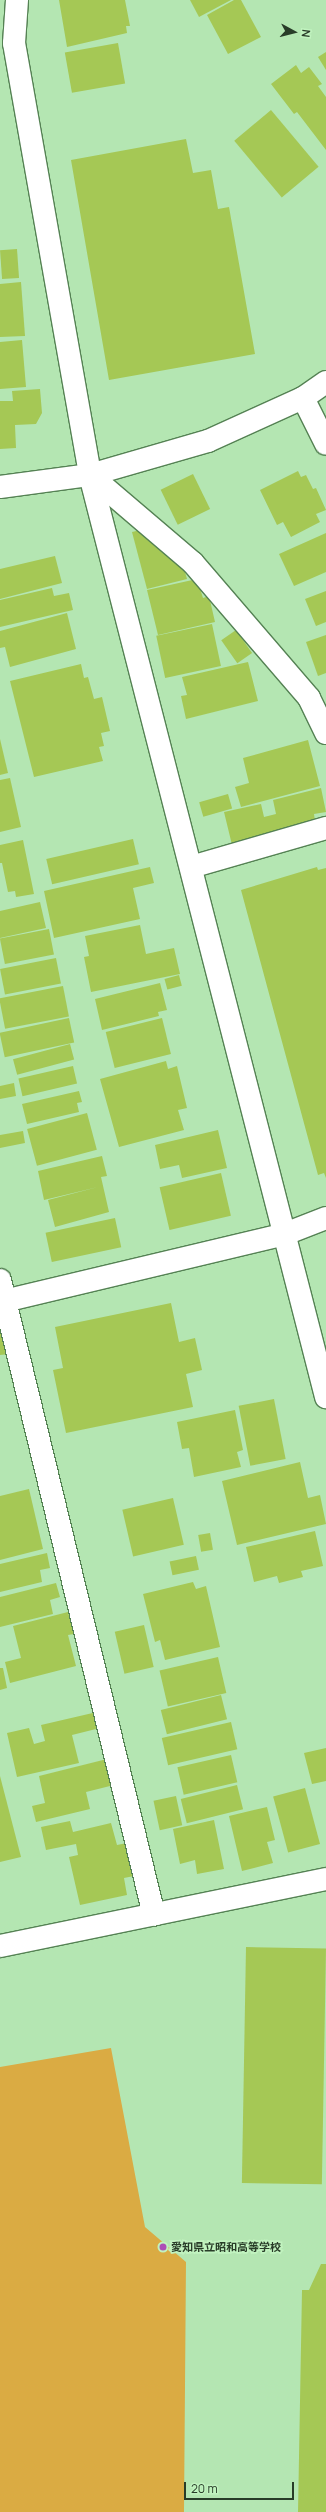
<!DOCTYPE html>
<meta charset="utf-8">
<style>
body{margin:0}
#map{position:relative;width:326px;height:2512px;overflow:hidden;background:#b4e6b2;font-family:Manrope,"Noto Sans JP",sans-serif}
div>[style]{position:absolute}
.green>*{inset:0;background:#daab43}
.building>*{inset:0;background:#a5c855;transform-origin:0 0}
.roads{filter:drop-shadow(1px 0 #558254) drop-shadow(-1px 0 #558254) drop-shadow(0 1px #558254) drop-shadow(0 -1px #558254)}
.minor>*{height:22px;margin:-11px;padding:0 11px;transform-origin:11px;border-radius:11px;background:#fff}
.dots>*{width:11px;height:11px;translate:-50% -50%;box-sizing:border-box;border:2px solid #c1f3bf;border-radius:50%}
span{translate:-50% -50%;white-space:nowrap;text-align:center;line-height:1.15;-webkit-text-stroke:3.5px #c1f3bf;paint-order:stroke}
.poi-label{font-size:11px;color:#283c28;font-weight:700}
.left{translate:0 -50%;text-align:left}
.north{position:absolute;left:274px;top:12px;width:40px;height:40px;-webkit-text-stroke:3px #c1f3bf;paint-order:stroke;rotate:97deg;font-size:11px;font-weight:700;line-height:16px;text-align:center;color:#283c28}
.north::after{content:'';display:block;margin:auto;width:14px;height:18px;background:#283c28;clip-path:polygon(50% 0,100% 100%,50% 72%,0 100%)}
.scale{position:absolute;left:184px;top:2482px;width:110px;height:18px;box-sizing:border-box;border:2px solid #283c28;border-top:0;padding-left:5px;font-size:12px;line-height:14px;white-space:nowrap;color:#283c28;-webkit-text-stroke:3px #c1f3bf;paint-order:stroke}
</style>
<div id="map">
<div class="green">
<i style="clip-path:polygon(111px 2048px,145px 2227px,186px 2262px,184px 2512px,0 2512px,0 2067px)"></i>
</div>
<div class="building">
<i style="clip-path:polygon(59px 0,125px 0,130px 26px,126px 26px,127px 33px,67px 47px)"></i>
<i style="clip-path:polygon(190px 0,231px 0,199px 17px)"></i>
<i style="clip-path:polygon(234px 0,241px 0,261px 37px,228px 54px,207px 15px)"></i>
<i style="left:118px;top:43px;width:41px;height:54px;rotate:80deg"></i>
<i style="clip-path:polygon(326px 52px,326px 70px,318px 57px)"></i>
<i style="clip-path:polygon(296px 65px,301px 73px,309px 67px,322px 84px,318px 86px,326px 97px,326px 150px,297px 112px,294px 114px,271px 84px)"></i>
<i style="left:271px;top:110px;width:74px;height:48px;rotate:50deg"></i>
<i style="clip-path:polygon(186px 139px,193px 173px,211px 170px,218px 209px,229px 207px,255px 354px,109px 380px,71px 160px)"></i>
<i style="left:17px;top:249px;width:29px;height:17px;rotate:86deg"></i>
<i style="clip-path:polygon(21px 282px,25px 336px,0 337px,0 284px)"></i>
<i style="clip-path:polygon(22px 340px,26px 387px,0 389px,0 342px)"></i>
<i style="clip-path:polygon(40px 389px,42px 413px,36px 424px,15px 425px,16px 448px,0 449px,0 401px,13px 401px,12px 391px)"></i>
<i style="clip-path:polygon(298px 471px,301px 477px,306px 475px,313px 489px,316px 488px,326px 510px,316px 514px,320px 522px,291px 537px,283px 522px,277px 525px,260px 490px)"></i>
<i style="left:193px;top:474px;width:39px;height:36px;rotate:64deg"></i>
<i style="clip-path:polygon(149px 528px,182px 561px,187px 579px,147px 589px,132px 532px)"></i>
<i style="clip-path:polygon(326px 533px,326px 572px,294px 586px,279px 554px)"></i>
<i style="clip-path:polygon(55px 556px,62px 583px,0 599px,0 569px)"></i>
<i style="clip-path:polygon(197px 579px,203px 598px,209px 596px,215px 622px,158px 635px,147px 590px)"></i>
<i style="clip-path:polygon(52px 588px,54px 596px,69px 593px,73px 610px,0 627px,0 600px)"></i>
<i style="clip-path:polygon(326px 591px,326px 622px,316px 626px,305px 599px)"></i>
<i style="clip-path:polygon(67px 613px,76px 649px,10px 667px,5px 647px,0 648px,0 631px)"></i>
<i style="left:212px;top:624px;width:43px;height:57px;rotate:78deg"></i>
<i style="left:236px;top:630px;width:28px;height:18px;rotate:55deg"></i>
<i style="clip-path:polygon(326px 635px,326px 673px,318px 676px,306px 642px)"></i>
<i style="clip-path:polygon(248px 662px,258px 701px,186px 719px,181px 696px,187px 695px,182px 677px)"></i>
<i style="clip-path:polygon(81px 664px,84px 678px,88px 677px,94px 699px,102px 697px,110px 731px,101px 733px,104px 746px,99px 747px,103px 761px,34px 777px,10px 681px)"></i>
<i style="clip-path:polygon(0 739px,8px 773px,0 775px)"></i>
<i style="clip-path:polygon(308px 740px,320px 786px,241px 807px,235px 787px,249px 783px,243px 758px)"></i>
<i style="clip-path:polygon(10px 778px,21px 827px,0 832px,0 780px)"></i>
<i style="clip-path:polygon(321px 788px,326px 812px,314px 814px,315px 821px,233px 849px,224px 812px,261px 804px,264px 817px,276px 814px,273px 800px)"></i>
<i style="left:228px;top:794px;width:15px;height:30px;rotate:74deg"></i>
<i style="left:133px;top:839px;width:26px;height:89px;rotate:77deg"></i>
<i style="clip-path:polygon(23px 840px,34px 894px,16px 897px,15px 891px,8px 892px,2px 863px,0 863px,0 845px)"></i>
<i style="clip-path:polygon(150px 867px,154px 883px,133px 888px,140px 919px,54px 938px,44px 891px)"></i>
<i style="clip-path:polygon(317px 867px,318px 870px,326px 868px,326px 1178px,324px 1173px,318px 1175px,241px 890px)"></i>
<i style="clip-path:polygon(40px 902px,46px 928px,0 938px,0 911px)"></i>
<i style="clip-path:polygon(140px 925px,146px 954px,174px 948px,180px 974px,91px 992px,84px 957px,89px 956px,85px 936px)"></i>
<i style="left:49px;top:929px;width:26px;height:50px;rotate:79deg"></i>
<i style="left:56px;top:958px;width:26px;height:57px;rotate:79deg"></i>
<i style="left:179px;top:975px;width:11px;height:15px;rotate:75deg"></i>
<i style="clip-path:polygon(160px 983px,167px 1010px,158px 1012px,159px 1016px,102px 1030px,95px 999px)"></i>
<i style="left:63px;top:986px;width:31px;height:65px;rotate:79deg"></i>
<i style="left:69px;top:1018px;width:25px;height:71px;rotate:78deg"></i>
<i style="left:162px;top:1018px;width:37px;height:58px;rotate:76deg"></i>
<i style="left:70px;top:1044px;width:16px;height:59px;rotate:75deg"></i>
<i style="clip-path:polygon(166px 1061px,168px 1069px,177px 1066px,187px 1108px,178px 1110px,184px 1130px,119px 1147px,100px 1079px)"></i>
<i style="left:73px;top:1066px;width:18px;height:56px;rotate:77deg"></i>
<i style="clip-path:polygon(14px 1083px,16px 1096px,0 1099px,0 1086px)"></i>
<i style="clip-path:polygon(79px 1091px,82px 1102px,77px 1103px,79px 1112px,27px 1124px,22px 1104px)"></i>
<i style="left:87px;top:1113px;width:38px;height:62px;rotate:75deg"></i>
<i style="clip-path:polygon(218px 1130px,227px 1168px,182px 1178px,179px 1165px,160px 1169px,155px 1145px)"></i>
<i style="clip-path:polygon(23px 1131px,25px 1143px,0 1148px,0 1135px)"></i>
<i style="clip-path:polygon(102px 1156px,107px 1176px,101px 1177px,109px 1212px,55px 1227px,48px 1200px,98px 1187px,44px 1200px,38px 1171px)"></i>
<i style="left:221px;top:1173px;width:44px;height:63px;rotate:77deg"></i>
<i style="left:115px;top:1218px;width:30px;height:71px;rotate:78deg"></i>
<i style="clip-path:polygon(171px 1303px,179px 1342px,195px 1338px,202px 1370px,186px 1374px,193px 1407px,66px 1433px,53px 1370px,63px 1368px,55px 1327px)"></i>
<i style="clip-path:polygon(0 1331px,5px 1334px,10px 1354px,0 1355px)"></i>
<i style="left:274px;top:1399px;width:61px;height:36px;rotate:79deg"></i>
<i style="clip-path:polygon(235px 1410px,243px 1450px,237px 1452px,241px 1467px,194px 1477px,189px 1448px,182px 1449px,177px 1422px)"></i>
<i style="clip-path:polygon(300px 1462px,308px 1498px,320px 1495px,326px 1524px,237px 1545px,222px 1481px)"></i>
<i style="clip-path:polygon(29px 1489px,43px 1549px,0 1560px,0 1496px)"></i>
<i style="left:173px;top:1498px;width:48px;height:52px;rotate:77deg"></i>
<i style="clip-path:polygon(315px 1531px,323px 1566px,301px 1571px,303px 1577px,279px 1583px,277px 1576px,254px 1582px,246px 1547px)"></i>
<i style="left:210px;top:1533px;width:17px;height:12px;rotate:80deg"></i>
<i style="clip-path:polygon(47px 1553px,50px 1568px,40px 1570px,42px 1582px,0 1592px,0 1564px)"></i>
<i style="left:196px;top:1556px;width:14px;height:27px;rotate:78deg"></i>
<i style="clip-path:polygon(193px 1582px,196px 1589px,206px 1586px,220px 1647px,165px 1660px,160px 1640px,155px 1642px,143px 1594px)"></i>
<i style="clip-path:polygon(56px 1583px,60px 1597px,50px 1600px,53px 1614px,0 1627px,0 1597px)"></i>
<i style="clip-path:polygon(68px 1612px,74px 1634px,68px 1635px,76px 1666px,10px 1683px,5px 1662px,21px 1658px,13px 1626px)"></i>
<i style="left:144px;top:1625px;width:43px;height:30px;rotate:77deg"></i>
<i style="left:218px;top:1657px;width:37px;height:60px;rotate:77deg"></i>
<i style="clip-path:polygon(0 1668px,3px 1668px,7px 1688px,0 1690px)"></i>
<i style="left:221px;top:1695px;width:25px;height:62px;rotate:76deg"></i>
<i style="clip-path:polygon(97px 1712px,100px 1728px,72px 1735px,79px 1763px,17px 1777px,7px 1733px,29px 1728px,34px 1744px,45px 1741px,41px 1725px)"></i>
<i style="left:231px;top:1722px;width:28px;height:71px;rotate:77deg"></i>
<i style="clip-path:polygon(326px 1748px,326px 1781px,312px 1784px,304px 1753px)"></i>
<i style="left:231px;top:1755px;width:28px;height:55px;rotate:77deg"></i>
<i style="clip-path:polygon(107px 1759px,114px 1785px,86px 1792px,90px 1809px,36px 1822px,32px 1806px,45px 1803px,39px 1776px)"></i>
<i style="clip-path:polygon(0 1776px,21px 1857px,0 1862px)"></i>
<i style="left:237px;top:1785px;width:25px;height:58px;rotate:76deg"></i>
<i style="left:305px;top:1788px;width:58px;height:33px;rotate:75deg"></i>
<i style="left:176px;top:1796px;width:30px;height:23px;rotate:78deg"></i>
<i style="clip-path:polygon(267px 1807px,275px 1840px,267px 1842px,273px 1863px,242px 1871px,229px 1816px)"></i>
<i style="clip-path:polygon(214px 1820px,224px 1869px,197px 1874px,195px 1860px,180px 1864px,173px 1829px)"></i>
<i style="clip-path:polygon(70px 1821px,73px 1832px,111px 1823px,117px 1845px,127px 1843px,134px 1876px,124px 1878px,127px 1895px,80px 1905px,69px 1857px,78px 1855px,76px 1844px,46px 1850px,41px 1827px)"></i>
<i style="left:246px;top:1947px;width:80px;height:236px;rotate:1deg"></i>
<i style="clip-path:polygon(321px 2264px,326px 2264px,326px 2512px,298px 2512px,302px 2290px,309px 2290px)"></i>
</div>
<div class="roads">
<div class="minor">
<i style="left:17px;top:0;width:43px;rotate:94deg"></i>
<i style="left:14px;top:43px;width:439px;rotate:80deg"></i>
<i style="left:90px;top:475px;width:952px;rotate:75.64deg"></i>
<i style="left:303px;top:398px;width:51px;rotate:63.4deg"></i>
<i style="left:90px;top:475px;width:135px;rotate:40.5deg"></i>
<i style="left:193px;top:563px;width:178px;rotate:49.3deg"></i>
<i style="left:309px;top:698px;width:39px;rotate:64deg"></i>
<i style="left:0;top:487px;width:91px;rotate:-7.6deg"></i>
<i style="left:90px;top:475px;width:123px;rotate:-16.1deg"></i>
<i style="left:208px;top:441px;width:104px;rotate:-24.4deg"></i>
<i style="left:303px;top:398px;width:28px;rotate:-35deg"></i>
<i style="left:191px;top:867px;width:141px;rotate:-16.1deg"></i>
<i style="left:0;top:1280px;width:653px;rotate:76.37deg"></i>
<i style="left:0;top:1302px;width:293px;rotate:-13.4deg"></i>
<i style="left:285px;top:1234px;width:44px;rotate:-21.3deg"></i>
<i style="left:0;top:1946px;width:333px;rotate:-11.6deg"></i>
</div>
</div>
<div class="dots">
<i style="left:163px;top:2247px;background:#ad4eb6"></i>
</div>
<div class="poi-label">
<span class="left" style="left:171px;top:2247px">愛知県立昭和高等学校</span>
</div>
<div class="north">N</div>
<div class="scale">20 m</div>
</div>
